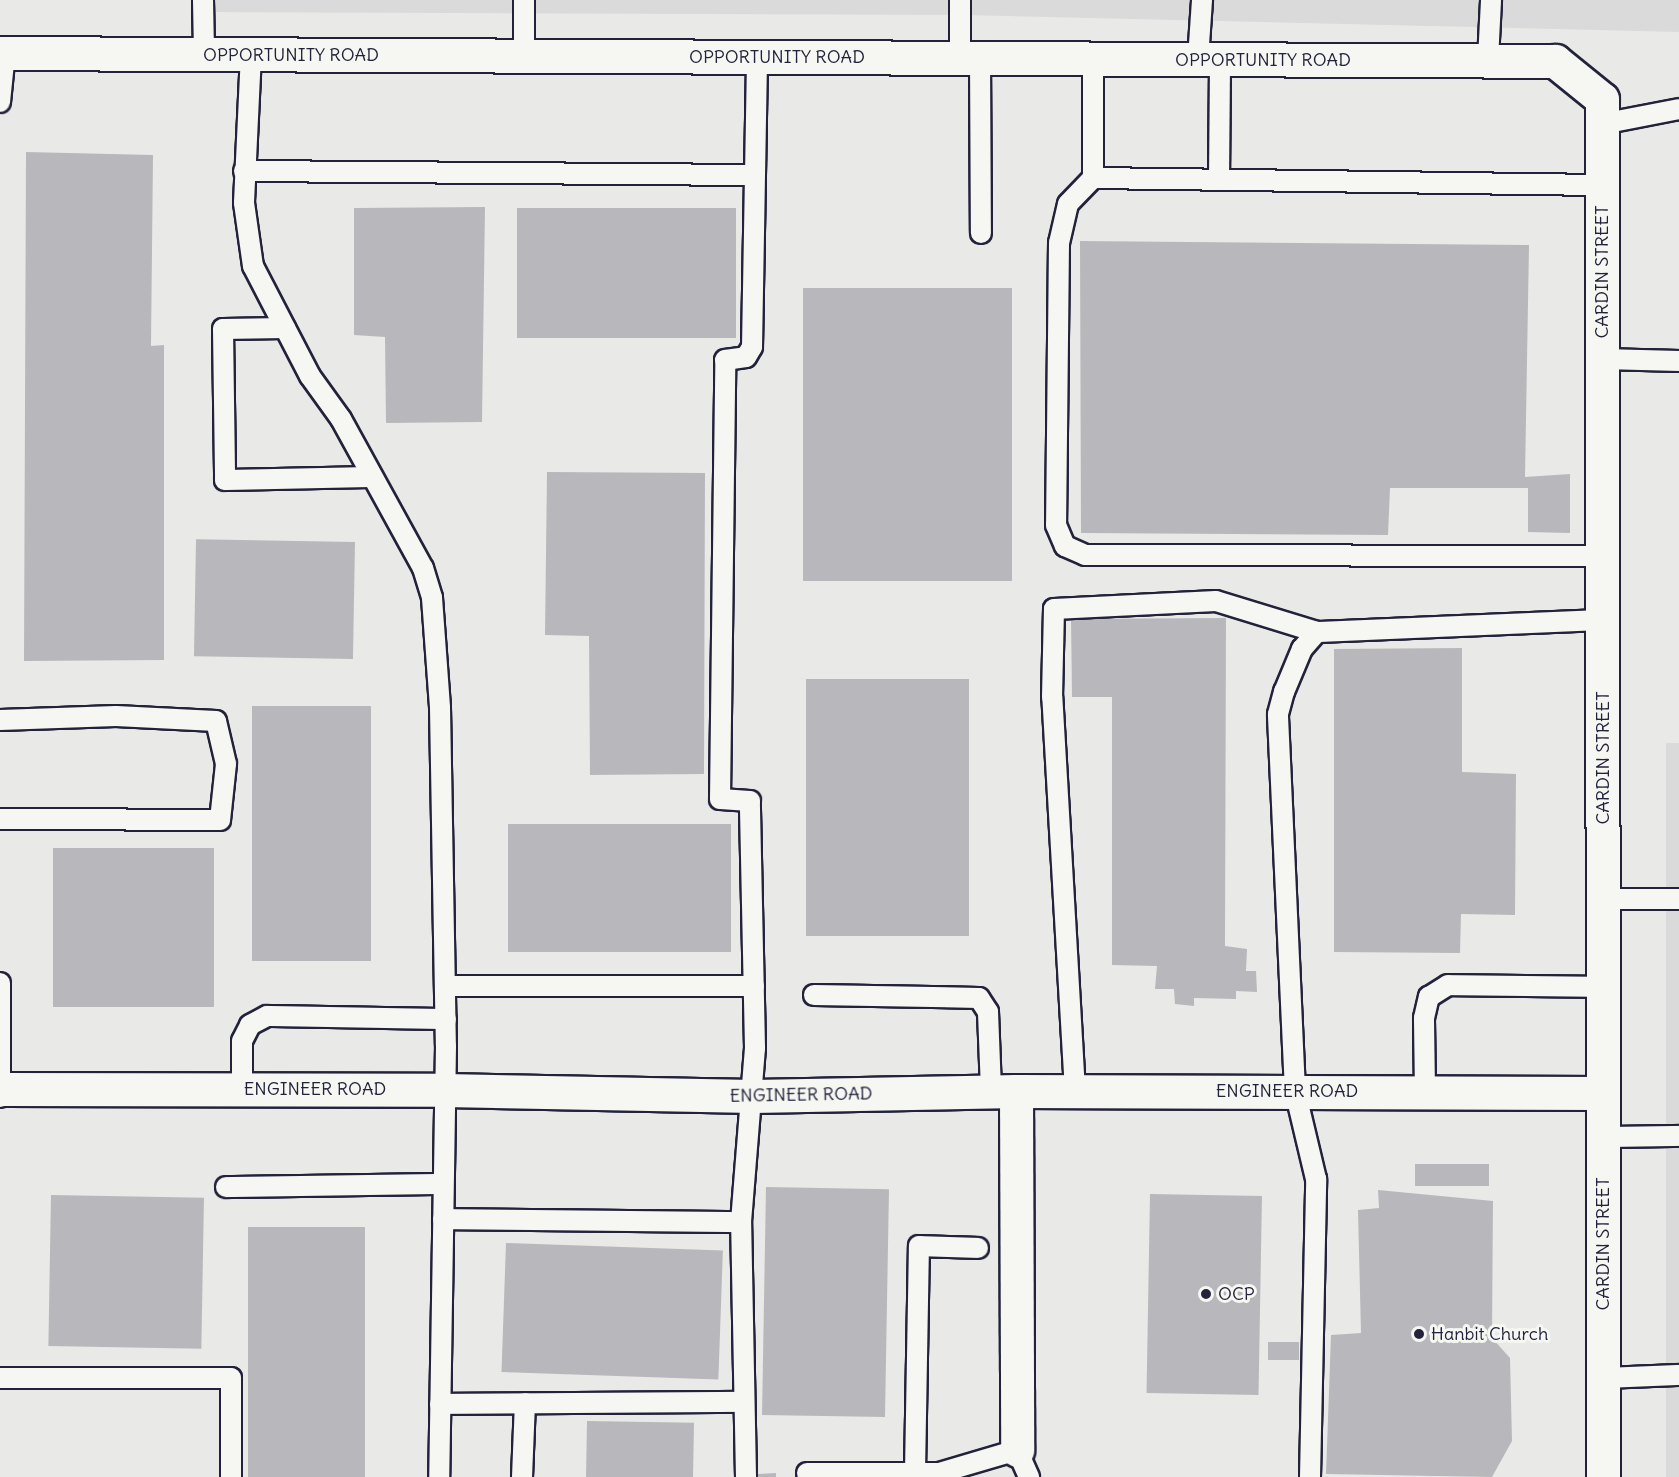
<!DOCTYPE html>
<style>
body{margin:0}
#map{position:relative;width:1679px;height:1477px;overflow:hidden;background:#e9e9e7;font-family:Delius,sans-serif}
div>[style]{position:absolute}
.built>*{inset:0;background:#dadada;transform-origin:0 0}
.building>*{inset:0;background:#b8b8bc;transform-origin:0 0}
.roads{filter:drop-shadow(2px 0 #22223b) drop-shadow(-2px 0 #22223b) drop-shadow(0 2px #22223b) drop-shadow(0 -2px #22223b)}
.lane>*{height:20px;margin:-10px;padding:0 10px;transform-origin:10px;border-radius:10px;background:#f6f6f2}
.street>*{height:33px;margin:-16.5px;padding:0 16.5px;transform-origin:16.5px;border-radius:16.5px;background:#f6f6f2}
.secondary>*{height:33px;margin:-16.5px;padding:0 16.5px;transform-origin:16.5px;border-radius:16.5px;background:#f6f6f2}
.dots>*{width:16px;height:16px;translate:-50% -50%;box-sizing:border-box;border:3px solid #f6f6f2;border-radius:50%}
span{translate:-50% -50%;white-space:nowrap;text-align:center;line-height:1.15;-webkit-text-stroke:6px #f6f6f2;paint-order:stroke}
.street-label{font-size:18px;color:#22223b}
.poi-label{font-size:18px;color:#22223b}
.left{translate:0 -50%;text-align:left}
</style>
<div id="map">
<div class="built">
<i style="clip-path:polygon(214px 0,1679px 0,1679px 32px,966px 15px,214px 12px)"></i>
<i style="left:1666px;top:743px;width:13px;height:734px"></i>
</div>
<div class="building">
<i style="clip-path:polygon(26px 152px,153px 155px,151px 346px,164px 345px,164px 660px,24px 661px)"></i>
<i style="clip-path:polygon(485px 207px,482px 422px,386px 423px,385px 337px,354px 335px,354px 208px)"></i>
<i style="left:736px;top:208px;width:130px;height:219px;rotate:90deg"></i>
<i style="clip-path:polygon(1080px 241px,1529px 245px,1525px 477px,1570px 474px,1570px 533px,1528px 532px,1528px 488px,1390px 488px,1388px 535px,1081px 533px)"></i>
<i style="left:803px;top:288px;width:209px;height:293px"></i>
<i style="clip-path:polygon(547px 472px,705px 473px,704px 774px,590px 775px,589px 636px,545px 635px)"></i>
<i style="left:355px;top:542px;width:117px;height:159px;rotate:91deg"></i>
<i style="clip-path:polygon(1226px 618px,1225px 946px,1247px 949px,1246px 971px,1256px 971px,1257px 992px,1236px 991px,1236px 999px,1194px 998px,1194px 1006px,1175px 1004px,1174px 989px,1155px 989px,1157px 966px,1112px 965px,1112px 697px,1072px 697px,1071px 619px)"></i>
<i style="clip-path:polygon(1462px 648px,1462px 772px,1516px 774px,1515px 915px,1461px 914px,1460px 953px,1334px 952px,1334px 649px)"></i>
<i style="left:969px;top:679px;width:257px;height:163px;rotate:90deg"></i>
<i style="left:252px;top:706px;width:119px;height:255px"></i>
<i style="left:508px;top:824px;width:223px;height:128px"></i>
<i style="left:214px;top:848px;width:159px;height:161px;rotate:90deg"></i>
<i style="left:1415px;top:1164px;width:74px;height:22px"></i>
<i style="left:766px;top:1187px;width:123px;height:228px;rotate:1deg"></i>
<i style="clip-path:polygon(1378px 1190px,1493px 1201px,1492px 1338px,1510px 1358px,1512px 1441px,1492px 1477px,1326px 1474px,1331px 1335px,1361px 1333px,1358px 1210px,1379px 1208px)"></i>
<i style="left:1150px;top:1194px;width:112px;height:199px;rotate:1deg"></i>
<i style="left:51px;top:1195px;width:153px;height:151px;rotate:1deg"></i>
<i style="left:248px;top:1227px;width:117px;height:250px"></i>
<i style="left:506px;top:1243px;width:217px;height:129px;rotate:2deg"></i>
<i style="left:1299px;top:1342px;width:18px;height:31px;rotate:90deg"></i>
<i style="left:587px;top:1421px;width:107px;height:56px;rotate:1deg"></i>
<i style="clip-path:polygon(776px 1473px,776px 1477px,757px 1477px,757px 1474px)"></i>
</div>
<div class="roads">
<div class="lane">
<i style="left:203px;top:0;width:54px;rotate:88.9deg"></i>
<i style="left:524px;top:0;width:56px;rotate:90deg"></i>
<i style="left:251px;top:54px;width:149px;rotate:92.7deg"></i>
<i style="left:244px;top:203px;width:64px;rotate:81.9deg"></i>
<i style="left:253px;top:266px;width:124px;rotate:62.6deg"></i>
<i style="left:310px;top:376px;width:53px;rotate:54.2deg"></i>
<i style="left:341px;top:419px;width:170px;rotate:61.2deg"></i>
<i style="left:423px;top:568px;width:31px;rotate:73deg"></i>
<i style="left:432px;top:598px;width:110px;rotate:85.8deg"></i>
<i style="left:440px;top:708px;width:338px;rotate:89deg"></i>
<i style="left:446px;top:1046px;width:431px;rotate:90.9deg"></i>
<i style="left:960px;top:58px;width:58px;rotate:-90deg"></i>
<i style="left:980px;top:58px;width:175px;rotate:89.7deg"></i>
<i style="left:1093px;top:59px;width:119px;rotate:90deg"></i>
<i style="left:1093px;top:178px;width:36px;rotate:134deg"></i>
<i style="left:1068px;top:204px;width:40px;rotate:103deg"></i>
<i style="left:1059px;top:243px;width:282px;rotate:90.6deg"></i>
<i style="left:1056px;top:525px;width:23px;rotate:67deg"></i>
<i style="left:1065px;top:546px;width:22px;rotate:24deg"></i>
<i style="left:1085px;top:555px;width:517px;rotate:0.11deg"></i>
<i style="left:1198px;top:59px;width:59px;rotate:-86.1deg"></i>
<i style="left:1488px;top:60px;width:60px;rotate:-87.1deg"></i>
<i style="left:0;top:102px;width:49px;rotate:-84.2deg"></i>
<i style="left:1602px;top:124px;width:78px;rotate:-11deg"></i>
<i style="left:244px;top:171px;width:509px;rotate:0.45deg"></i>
<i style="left:1093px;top:178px;width:509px;rotate:0.79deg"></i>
<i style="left:1219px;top:180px;width:121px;rotate:-89.5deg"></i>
<i style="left:285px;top:328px;width:62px;rotate:179.1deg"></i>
<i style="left:223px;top:329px;width:151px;rotate:89.2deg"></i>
<i style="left:225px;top:480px;width:147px;rotate:-1.2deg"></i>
<i style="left:1603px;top:359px;width:76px;rotate:1.5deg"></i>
<i style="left:0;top:720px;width:116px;rotate:-2deg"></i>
<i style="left:116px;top:716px;width:100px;rotate:2.9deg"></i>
<i style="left:216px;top:721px;width:44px;rotate:76.9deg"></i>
<i style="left:226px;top:764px;width:56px;rotate:96.1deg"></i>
<i style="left:220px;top:820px;width:220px;rotate:-179.7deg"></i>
<i style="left:1602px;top:899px;width:77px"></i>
<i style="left:0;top:983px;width:114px;rotate:90deg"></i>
<i style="left:445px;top:986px;width:309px"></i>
<i style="left:814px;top:995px;width:165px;rotate:1deg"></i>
<i style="left:979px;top:998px;width:17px;rotate:57deg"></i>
<i style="left:988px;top:1012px;width:79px;rotate:87.8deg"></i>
<i style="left:242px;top:1089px;width:48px;rotate:-90deg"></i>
<i style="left:242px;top:1041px;width:18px;rotate:-63deg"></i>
<i style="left:250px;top:1025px;width:19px;rotate:-28deg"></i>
<i style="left:267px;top:1016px;width:179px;rotate:1deg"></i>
<i style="left:1075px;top:1091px;width:395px;rotate:-93.3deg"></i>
<i style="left:1052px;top:697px;width:88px;rotate:-88.7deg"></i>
<i style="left:1054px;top:609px;width:162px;rotate:-2.8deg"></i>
<i style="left:1216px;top:601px;width:106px;rotate:17.1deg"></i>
<i style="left:1425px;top:1092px;width:74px;rotate:-90.8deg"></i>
<i style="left:1424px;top:1018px;width:22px;rotate:-77deg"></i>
<i style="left:1429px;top:997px;width:22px;rotate:-32deg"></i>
<i style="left:1448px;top:985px;width:155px;rotate:0.7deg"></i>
<i style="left:1603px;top:1137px;width:76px;rotate:-0.8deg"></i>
<i style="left:226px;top:1187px;width:217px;rotate:-0.8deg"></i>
<i style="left:443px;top:1219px;width:298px;rotate:0.6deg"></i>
<i style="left:0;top:1378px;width:231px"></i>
<i style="left:231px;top:1378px;width:99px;rotate:90deg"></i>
<i style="left:1603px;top:1378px;width:76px;rotate:-2.3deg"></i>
<i style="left:440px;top:1404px;width:304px;rotate:-0.4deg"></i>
<i style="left:915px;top:1472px;width:226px;rotate:-89deg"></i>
<i style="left:919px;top:1246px;width:59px;rotate:1.9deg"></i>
<i style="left:807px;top:1473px;width:132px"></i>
<i style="left:939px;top:1473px;width:81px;rotate:-16.4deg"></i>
<i style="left:1017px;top:1450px;width:30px;rotate:66deg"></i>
<i style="left:522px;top:1477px;width:74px;rotate:-87.7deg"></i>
<i style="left:746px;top:1477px;width:255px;rotate:-91.1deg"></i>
<i style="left:741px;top:1222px;width:175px;rotate:-85.4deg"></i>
<i style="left:755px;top:1048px;width:247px;rotate:-91.2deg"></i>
<i style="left:750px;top:801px;width:30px;rotate:-176deg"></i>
<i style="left:720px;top:799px;width:439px;rotate:-89.3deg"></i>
<i style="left:725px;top:360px;width:21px;rotate:-8deg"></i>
<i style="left:746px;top:357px;width:12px;rotate:-59deg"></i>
<i style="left:752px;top:347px;width:290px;rotate:-89deg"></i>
<i style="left:1310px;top:1477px;width:298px;rotate:-88.8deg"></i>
<i style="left:1316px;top:1179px;width:90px;rotate:-103.4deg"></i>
<i style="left:1295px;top:1091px;width:377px;rotate:-92.6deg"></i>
<i style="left:1278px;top:714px;width:23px;rotate:-75deg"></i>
<i style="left:1284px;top:692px;width:47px;rotate:-67.3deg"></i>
<i style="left:1302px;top:649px;width:23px;rotate:-49deg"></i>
<i style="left:1317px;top:632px;width:286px;rotate:-2.4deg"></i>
</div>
<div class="street">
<i style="left:0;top:1089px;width:444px;rotate:0.1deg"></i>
<i style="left:444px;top:1090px;width:309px;rotate:1.1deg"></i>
<i style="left:753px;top:1096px;width:263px;rotate:-1.1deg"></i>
<i style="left:1016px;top:1091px;width:587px;rotate:0.2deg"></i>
<i style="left:1016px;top:1091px;width:359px;rotate:89.8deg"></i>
</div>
<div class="secondary">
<i style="left:0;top:53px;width:1555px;rotate:0.29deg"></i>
<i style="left:1555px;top:61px;width:60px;rotate:39deg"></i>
<i style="left:1602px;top:99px;width:1378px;rotate:89.96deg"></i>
</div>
</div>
<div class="dots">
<i style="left:1206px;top:1294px;background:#22223b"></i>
<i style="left:1419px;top:1334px;background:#22223b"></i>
</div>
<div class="street-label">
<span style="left:291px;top:55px">OPPORTUNITY ROAD</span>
<span style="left:777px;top:57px">OPPORTUNITY ROAD</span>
<span style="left:1263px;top:60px">OPPORTUNITY ROAD</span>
<span style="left:1602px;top:272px;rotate:-90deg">CARDIN STREET</span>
<span style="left:1603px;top:758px;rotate:-90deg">CARDIN STREET</span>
<span style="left:315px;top:1089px">ENGINEER ROAD</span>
<span style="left:1287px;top:1091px">ENGINEER ROAD</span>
<span style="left:801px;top:1095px;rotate:-1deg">ENGINEER ROAD</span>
<span style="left:1603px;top:1244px;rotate:-90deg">CARDIN STREET</span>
</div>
<div class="poi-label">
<span class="left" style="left:1218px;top:1294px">OCP</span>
<span class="left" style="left:1431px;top:1334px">Hanbit Church</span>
</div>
</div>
